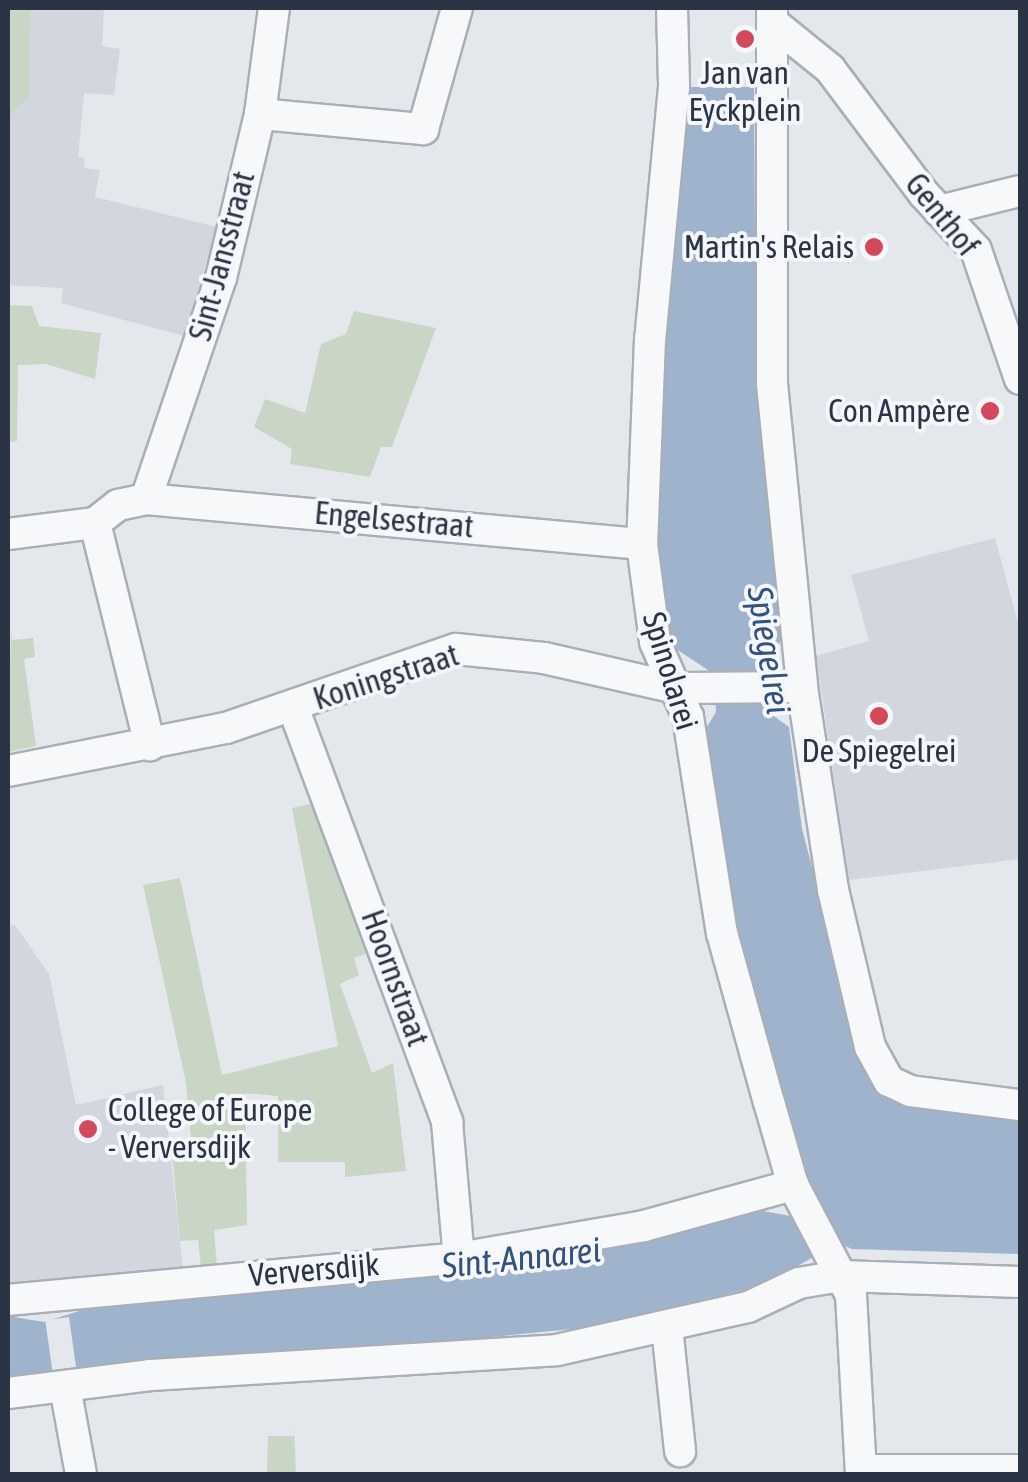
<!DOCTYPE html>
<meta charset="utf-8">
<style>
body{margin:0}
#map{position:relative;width:1028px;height:1482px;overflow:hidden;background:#e4e7ec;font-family:"Asap Condensed",sans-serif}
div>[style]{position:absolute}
.built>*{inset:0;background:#d2d6de}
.green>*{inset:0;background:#c9d6c5}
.water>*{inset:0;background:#9fb4cc}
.pier>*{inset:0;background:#e4e7ec;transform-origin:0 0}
.roads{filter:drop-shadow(2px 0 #a9aeb7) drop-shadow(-2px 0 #a9aeb7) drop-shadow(0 2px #a9aeb7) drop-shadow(0 -2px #a9aeb7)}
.street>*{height:30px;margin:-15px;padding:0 15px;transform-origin:15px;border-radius:15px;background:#f7f8fa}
.dots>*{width:28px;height:28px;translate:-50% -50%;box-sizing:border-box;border:5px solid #f4f6f9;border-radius:50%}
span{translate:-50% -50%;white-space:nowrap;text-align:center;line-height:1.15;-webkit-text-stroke:8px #f4f6f9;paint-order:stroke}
.poi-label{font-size:32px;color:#2b3445}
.right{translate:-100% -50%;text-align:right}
.left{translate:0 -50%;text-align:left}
.street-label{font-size:32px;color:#2b3445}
.water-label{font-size:35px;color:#34527a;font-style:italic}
.frame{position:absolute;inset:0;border:10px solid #2b3445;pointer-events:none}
</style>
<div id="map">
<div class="built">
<i style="clip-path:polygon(8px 8px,104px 8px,102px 46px,120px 49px,114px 95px,84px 93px,78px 157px,85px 158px,84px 168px,100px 170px,95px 197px,217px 227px,184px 336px,61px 303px,63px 288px,8px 285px)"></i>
<i style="clip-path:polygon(995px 538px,1020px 630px,1020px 859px,849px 880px,816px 656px,869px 641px,851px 575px)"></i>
<i style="clip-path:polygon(15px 925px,49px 974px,76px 1105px,163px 1085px,183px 1270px,8px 1288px,8px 926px)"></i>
</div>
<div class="green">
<i style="clip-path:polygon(8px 8px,30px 8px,29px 98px,8px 115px)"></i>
<i style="clip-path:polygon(8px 305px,32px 306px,39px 326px,101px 333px,95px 379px,46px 364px,18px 365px,17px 441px,8px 442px)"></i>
<i style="clip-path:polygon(354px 311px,436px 328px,392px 447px,381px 447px,370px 477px,290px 464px,292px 449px,254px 427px,265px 399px,305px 413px,321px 344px,346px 334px)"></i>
<i style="clip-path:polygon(11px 630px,12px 640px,33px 638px,35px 657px,24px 659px,36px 746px,8px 752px)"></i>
<i style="clip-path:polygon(310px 804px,320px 809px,377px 950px,354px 958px,359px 975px,340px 984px,372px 1073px,393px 1063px,406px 1171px,345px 1177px,345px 1162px,278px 1162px,278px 1096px,245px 1093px,247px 1225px,214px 1230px,217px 1267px,201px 1268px,198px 1240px,180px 1241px,172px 1153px,192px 1150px,186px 1083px,143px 885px,180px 878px,222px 1075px,338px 1046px,292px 808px)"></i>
<i style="clip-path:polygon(294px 1424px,296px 1474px,267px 1474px,268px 1436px,294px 1436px)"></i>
</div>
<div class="water">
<i style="clip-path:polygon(686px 87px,754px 87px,756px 382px,784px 636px,761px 670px,764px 709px,789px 727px,802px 829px,862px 1057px,1020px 1118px,1020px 1254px,852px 1249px,838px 1243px,764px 1285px,583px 1328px,113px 1374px,78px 1367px,8px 1389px,8px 1316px,44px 1322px,105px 1303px,505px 1268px,656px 1238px,747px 1208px,790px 1216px,816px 1202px,726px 893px,702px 735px,716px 712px,714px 674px,667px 643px,655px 488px)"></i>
</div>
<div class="pier">
<i style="left:69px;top:1317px;width:51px;height:24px;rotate:82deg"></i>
</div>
<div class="roads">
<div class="street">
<i style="left:672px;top:8px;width:79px;rotate:88.5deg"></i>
<i style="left:674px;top:87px;width:253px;rotate:95.4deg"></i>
<i style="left:650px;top:339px;width:205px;rotate:92.2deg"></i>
<i style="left:642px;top:544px;width:99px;rotate:82.4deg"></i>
<i style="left:655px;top:642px;width:82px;rotate:66.3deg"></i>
<i style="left:688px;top:717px;width:219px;rotate:81.1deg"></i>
<i style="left:722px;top:933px;width:175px;rotate:74.5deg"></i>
<i style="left:769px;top:1102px;width:86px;rotate:73.9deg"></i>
<i style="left:793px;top:1185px;width:124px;rotate:62.2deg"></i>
<i style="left:851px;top:1295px;width:179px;rotate:86.8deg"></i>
<i style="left:772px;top:8px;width:376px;rotate:90deg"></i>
<i style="left:772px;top:384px;width:304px;rotate:84.3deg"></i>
<i style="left:802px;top:687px;width:205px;rotate:81.3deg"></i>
<i style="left:833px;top:890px;width:161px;rotate:76.7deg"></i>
<i style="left:870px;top:1047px;width:39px;rotate:61deg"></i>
<i style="left:889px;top:1081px;width:23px;rotate:25deg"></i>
<i style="left:910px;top:1091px;width:111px;rotate:7.3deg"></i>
<i style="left:772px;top:22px;width:75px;rotate:39deg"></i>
<i style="left:830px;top:69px;width:156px;rotate:53.1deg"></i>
<i style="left:924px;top:194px;width:76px;rotate:47.1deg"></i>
<i style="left:976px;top:250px;width:136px;rotate:71.2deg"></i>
<i style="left:260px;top:114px;width:164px;rotate:5.3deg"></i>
<i style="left:423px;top:129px;width:126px;rotate:-74.3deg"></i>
<i style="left:939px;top:211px;width:83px;rotate:-13.9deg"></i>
<i style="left:146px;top:499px;width:233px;rotate:-71.3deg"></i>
<i style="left:221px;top:278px;width:169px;rotate:-76.6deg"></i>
<i style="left:260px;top:114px;width:107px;rotate:-82.5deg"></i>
<i style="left:95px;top:523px;width:229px;rotate:76.1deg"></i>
<i style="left:8px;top:534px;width:88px;rotate:-7.2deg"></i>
<i style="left:95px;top:523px;width:29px;rotate:-38deg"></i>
<i style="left:118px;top:505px;width:29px;rotate:-12deg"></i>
<i style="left:146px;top:499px;width:498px;rotate:5.2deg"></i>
<i style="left:293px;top:707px;width:443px;rotate:69.6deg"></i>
<i style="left:447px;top:1122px;width:137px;rotate:85deg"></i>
<i style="left:8px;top:771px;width:222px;rotate:-11.2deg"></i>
<i style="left:226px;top:728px;width:243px;rotate:-19deg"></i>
<i style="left:456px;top:649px;width:88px;rotate:5.8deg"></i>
<i style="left:544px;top:658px;width:135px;rotate:12.8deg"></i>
<i style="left:676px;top:688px;width:126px;rotate:-0.5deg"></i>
<i style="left:8px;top:1300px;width:453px;rotate:-5.3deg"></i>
<i style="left:459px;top:1258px;width:188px;rotate:-9.8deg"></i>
<i style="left:644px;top:1226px;width:155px;rotate:-15.4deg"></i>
<i style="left:667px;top:1327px;width:125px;rotate:84deg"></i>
<i style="left:65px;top:1387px;width:88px;rotate:79.6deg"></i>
<i style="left:8px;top:1393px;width:143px;rotate:-7.2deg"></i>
<i style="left:150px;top:1375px;width:408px;rotate:-3.5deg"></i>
<i style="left:557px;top:1350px;width:196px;rotate:-12.7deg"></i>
<i style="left:748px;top:1307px;width:56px;rotate:-25.2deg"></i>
<i style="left:799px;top:1283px;width:43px;rotate:-9.5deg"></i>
<i style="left:841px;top:1276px;width:179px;rotate:1.9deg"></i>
<i style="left:861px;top:1470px;width:159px"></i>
</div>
</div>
<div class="dots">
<i style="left:745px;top:39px;background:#d1495b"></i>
<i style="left:874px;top:247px;background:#d1495b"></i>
<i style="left:990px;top:411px;background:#d1495b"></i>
<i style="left:879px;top:716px;background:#d1495b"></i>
<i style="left:88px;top:1129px;background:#d1495b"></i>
</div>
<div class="poi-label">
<span style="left:745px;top:92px">Jan van<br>Eyckplein</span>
<span class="right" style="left:854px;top:247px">Martin's Relais</span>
<span class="right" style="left:970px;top:411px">Con Ampère</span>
<span style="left:879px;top:751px">De Spiegelrei</span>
<span class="left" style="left:108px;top:1129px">College of Europe<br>- Verversdijk</span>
</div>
<div class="street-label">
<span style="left:942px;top:215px;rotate:51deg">Genthof</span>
<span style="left:222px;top:256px;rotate:-75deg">Sint-Jansstraat</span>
<span style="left:394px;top:520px;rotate:5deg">Engelsestraat</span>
<span style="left:670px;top:671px;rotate:73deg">Spinolarei</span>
<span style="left:386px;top:677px;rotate:-18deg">Koningstraat</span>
<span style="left:395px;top:978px;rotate:70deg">Hoornstraat</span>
<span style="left:314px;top:1270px;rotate:-5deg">Verversdijk</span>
</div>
<div class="water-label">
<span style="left:770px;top:650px;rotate:81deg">Spiegelrei</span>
<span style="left:521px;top:1257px;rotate:-6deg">Sint-Annarei</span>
</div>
<div class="frame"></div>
</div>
